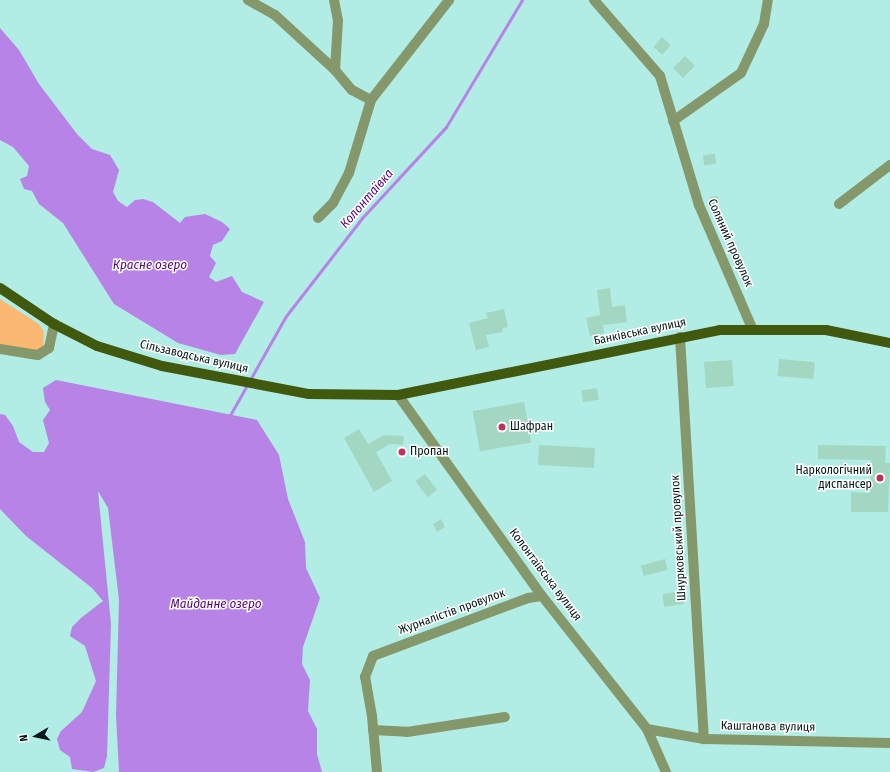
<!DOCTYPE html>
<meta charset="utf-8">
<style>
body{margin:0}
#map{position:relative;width:890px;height:772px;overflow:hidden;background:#b1ece5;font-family:"Fira Sans Condensed",sans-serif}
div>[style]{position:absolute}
.green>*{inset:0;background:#fab872}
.water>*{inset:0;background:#b783e6}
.stream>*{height:3px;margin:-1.5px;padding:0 1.5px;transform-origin:1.5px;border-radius:1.5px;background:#b783e6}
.building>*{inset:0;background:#a4d7c1;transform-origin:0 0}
.minor>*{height:10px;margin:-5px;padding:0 5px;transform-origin:5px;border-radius:5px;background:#84986b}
.major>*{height:10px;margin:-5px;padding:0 5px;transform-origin:5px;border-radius:5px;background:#40590f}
.dots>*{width:11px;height:11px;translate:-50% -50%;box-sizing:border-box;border:2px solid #fff;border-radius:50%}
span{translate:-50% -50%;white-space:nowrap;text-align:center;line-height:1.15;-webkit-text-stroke:3px #fff;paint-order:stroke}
.street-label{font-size:12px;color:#021816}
.poi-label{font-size:12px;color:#021816}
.left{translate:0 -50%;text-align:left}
.right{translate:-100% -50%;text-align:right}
.water-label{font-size:13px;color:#560483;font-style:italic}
.north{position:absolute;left:16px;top:716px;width:40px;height:40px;-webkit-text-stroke:3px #fff;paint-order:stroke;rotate:261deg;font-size:11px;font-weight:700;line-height:16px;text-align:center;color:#021816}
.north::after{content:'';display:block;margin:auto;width:14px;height:18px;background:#021816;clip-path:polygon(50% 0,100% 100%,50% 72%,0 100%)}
</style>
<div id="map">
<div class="green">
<i style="clip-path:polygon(0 299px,39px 324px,44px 332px,43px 349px,37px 352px,0 346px)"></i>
</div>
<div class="water">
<i style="clip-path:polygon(0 28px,19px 50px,39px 84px,77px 134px,92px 149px,110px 155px,119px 170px,113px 192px,118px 201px,127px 207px,135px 200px,143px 199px,153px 202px,180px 223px,185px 217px,205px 214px,222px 222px,230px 229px,222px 241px,213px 245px,210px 256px,216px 263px,209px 277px,216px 282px,232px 276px,242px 292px,264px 302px,235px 354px,221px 355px,178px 343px,114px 304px,63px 223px,39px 204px,32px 191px,24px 189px,20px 179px,27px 176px,29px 166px,13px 147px,0 140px)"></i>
<i style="clip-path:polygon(56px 380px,257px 420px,279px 455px,288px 499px,305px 542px,306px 568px,320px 598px,303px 647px,302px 664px,310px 680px,308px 711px,317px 729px,317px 754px,322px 772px,119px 772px,116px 715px,119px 600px,108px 508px,98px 491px,111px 624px,107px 756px,104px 768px,93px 772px,72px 769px,70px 757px,60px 750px,57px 739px,61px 731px,82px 712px,96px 681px,85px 646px,70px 636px,72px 627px,81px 618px,103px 601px,92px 588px,26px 536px,0 509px,0 414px,5px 415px,13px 426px,19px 442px,33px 452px,44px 452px,49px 443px,43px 420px,50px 410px,45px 402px,43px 388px)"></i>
</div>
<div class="stream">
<i style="left:229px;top:417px;width:116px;rotate:-60.6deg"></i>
<i style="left:286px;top:316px;width:124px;rotate:-52.2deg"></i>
<i style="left:362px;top:218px;width:124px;rotate:-47.3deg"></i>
<i style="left:446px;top:127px;width:148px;rotate:-59.1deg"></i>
</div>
<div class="building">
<i style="left:662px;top:37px;width:12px;height:13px;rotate:42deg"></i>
<i style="left:685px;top:56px;width:14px;height:17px;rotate:45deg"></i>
<i style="left:715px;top:154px;width:10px;height:12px;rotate:84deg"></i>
<i style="left:718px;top:196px;width:18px;height:8px;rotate:84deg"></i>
<i style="clip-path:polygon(610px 288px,612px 307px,625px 305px,627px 322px,603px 325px,604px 333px,590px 336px,586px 318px,600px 315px,597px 290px)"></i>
<i style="clip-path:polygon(504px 309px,508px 327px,503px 328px,502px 332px,486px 335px,489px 347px,476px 350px,469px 323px,488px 318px,486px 313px)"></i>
<i style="left:779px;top:359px;width:36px;height:17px;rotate:5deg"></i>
<i style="left:732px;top:360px;width:26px;height:28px;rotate:86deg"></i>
<i style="left:597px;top:388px;width:12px;height:16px;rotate:81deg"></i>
<i style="left:524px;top:402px;width:41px;height:52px;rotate:80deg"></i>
<i style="clip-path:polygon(359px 429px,368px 444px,384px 435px,404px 436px,403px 445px,390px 444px,376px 452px,392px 481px,374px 492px,344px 438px)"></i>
<i style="clip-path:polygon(818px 445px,886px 446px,885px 463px,890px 463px,888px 512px,851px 512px,851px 492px,870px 493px,871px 460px,818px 459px)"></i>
<i style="left:595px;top:448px;width:20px;height:56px;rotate:93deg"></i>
<i style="left:425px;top:474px;width:20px;height:12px;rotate:53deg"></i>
<i style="clip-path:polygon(441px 519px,445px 527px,437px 532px,433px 524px)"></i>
<i style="left:665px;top:559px;width:11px;height:25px;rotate:75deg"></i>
<i style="left:682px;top:591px;width:13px;height:20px;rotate:81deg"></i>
</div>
<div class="minor">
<i style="left:248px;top:0;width:31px;rotate:29deg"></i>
<i style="left:275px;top:15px;width:81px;rotate:42.5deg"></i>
<i style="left:334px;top:0;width:20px;rotate:79deg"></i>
<i style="left:338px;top:20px;width:50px;rotate:93.4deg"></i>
<i style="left:335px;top:70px;width:26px;rotate:50deg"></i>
<i style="left:352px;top:90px;width:21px;rotate:28deg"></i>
<i style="left:594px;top:0;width:101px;rotate:49deg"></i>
<i style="left:660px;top:76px;width:135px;rotate:73.2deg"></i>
<i style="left:699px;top:205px;width:134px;rotate:66.7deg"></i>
<i style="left:673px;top:121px;width:83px;rotate:-35.2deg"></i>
<i style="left:741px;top:73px;width:54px;rotate:-64.9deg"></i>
<i style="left:764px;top:24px;width:24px;rotate:-81deg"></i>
<i style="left:839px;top:204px;width:64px;rotate:-37.4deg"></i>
<i style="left:318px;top:218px;width:21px;rotate:-45deg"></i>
<i style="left:333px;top:203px;width:34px;rotate:-62deg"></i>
<i style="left:349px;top:173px;width:76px;rotate:-73.2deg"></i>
<i style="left:371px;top:100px;width:127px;rotate:-52deg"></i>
<i style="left:680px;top:337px;width:403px;rotate:86.6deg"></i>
<i style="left:0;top:349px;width:38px;rotate:9deg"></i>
<i style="left:38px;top:355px;width:13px;rotate:-32deg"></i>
<i style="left:49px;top:348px;width:25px;rotate:-78deg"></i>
<i style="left:398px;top:395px;width:247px;rotate:54.4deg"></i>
<i style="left:542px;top:596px;width:169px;rotate:51.7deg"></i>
<i style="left:647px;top:729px;width:47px;rotate:66.2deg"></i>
<i style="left:647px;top:729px;width:58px;rotate:10deg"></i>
<i style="left:704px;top:739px;width:186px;rotate:1.2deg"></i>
<i style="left:373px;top:730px;width:34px;rotate:3deg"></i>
<i style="left:407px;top:732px;width:99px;rotate:-8.7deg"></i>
<i style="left:377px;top:772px;width:56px;rotate:-95.1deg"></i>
<i style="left:372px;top:716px;width:40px;rotate:-100deg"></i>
<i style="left:365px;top:677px;width:22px;rotate:-69deg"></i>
<i style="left:373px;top:656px;width:165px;rotate:-20.5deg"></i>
<i style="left:528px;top:598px;width:14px;rotate:-8deg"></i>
</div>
<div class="major">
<i style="left:0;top:288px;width:65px;rotate:33.7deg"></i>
<i style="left:54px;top:324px;width:48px;rotate:27.1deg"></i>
<i style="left:97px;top:346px;width:68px;rotate:17.1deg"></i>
<i style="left:162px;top:366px;width:150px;rotate:10.8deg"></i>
<i style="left:309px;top:394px;width:89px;rotate:0.6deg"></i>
<i style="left:398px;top:395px;width:328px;rotate:-11.4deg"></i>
<i style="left:720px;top:330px;width:106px"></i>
<i style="left:826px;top:330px;width:65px;rotate:11.5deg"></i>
</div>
<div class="dots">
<i style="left:502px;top:427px;background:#bf315d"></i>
<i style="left:402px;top:452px;background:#bf315d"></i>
<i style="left:880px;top:478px;background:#bf315d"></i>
</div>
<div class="street-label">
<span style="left:730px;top:243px;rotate:66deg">Соляний провулок</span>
<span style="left:640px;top:332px;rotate:-12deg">Банківська вулиця</span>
<span style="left:194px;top:357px;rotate:13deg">Сільзаводська вулиця</span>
<span style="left:679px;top:538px;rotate:-93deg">Шнурковський провулок</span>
<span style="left:545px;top:575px;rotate:53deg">Колонтаївська вулиця</span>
<span style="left:452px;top:612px;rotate:-20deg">Журналістів провулок</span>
<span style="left:768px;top:727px;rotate:1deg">Каштанова вулиця</span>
</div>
<div class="poi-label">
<span class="left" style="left:510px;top:427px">Шафран</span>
<span class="left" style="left:410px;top:452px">Пропан</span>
<span class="right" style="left:872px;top:478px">Наркологічний<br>диспансер</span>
</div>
<div class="water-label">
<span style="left:367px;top:199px;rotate:-49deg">Колонтаївка</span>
<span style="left:150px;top:265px">Красне озеро</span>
<span style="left:216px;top:604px">Майданне озеро</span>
</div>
<div class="north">N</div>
</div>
